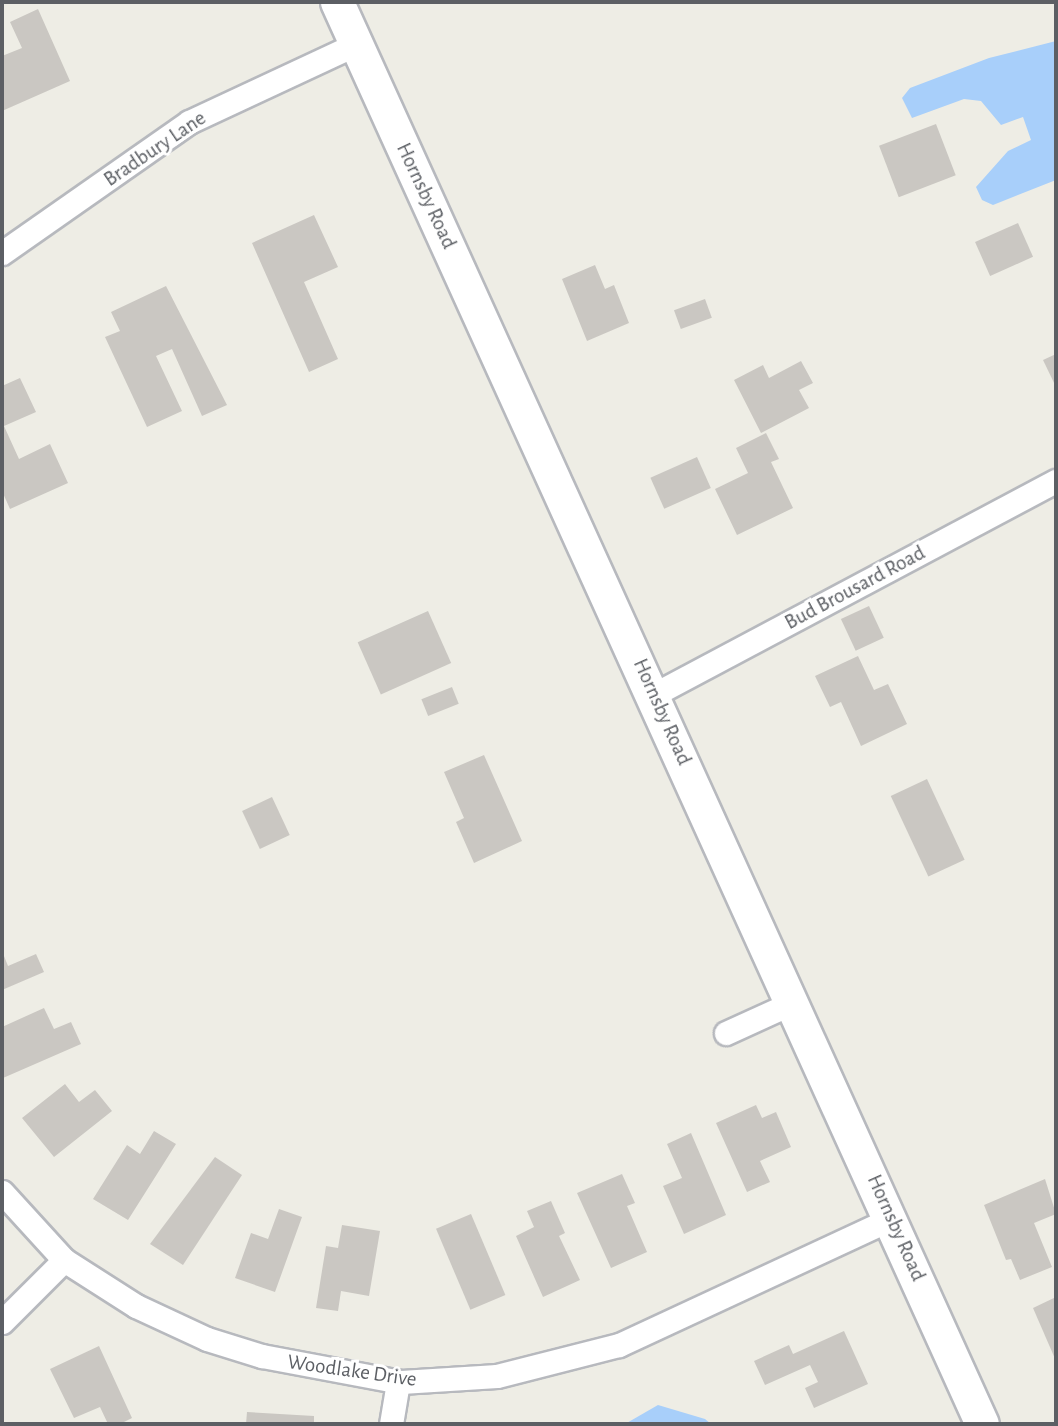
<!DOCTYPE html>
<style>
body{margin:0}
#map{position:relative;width:1058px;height:1426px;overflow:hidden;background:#eeede5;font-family:"Alegreya Sans",sans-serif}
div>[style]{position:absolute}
.water>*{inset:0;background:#a8cffa}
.building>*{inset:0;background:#cac7c2;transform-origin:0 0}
.roads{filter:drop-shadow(2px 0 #b7b9be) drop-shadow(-2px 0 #b7b9be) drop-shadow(0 2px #b7b9be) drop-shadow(0 -2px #b7b9be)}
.street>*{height:23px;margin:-11.5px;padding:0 11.5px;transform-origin:11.5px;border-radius:11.5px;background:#fff}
.secondary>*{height:33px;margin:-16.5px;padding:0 16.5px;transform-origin:16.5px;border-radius:16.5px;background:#fff}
span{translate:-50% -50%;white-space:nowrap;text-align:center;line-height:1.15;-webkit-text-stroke:6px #fff;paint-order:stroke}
.street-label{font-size:21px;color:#5c5f64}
.frame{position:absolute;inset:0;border:4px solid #5c5f64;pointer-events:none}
</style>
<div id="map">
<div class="water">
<i style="clip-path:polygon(1056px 41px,1056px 180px,993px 205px,982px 200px,976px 187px,1008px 151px,1031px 140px,1023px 117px,1001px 125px,981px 101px,964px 99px,912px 118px,902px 98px,910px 88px,989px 58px)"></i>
<i style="clip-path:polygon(658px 1405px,705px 1419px,711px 1424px,625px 1424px)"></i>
</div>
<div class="building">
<i style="clip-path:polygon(38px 9px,70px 81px,2px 111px,2px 56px,22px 48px,10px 22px)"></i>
<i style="left:936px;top:124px;width:55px;height:61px;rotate:69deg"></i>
<i style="clip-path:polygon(314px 215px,338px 267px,304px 282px,338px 359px,309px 372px,252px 243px)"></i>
<i style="left:1018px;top:223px;width:37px;height:47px;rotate:66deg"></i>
<i style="clip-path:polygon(595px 265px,605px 289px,614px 285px,629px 323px,587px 341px,562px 279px)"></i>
<i style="clip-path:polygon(166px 286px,227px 405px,202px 416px,172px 349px,156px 356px,182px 411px,147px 427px,105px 337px,120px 331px,111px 312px)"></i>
<i style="left:705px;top:299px;width:20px;height:33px;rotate:70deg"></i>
<i style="clip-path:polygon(1056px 354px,1056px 387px,1043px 360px)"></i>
<i style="clip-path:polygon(801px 361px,813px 383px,799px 390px,809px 408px,761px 433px,734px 380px,763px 365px,769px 378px)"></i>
<i style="clip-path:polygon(20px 378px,36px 412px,4px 426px,19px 459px,50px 444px,68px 483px,10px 509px,2px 491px,2px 386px)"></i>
<i style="clip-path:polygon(766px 433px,779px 459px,771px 462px,793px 508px,737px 535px,715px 489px,748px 473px,736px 448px)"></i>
<i style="left:697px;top:457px;width:34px;height:51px;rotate:66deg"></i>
<i style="left:869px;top:606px;width:35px;height:31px;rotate:65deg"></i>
<i style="left:428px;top:611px;width:57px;height:77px;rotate:66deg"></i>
<i style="clip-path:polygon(858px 656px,874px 690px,888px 684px,907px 724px,861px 746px,841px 702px,830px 707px,815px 676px)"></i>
<i style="left:452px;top:687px;width:18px;height:33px;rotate:68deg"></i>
<i style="clip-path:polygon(484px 755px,522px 841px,474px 863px,456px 822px,464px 818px,444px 772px)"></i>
<i style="left:927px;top:779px;width:89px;height:40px;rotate:65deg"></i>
<i style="left:272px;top:797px;width:42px;height:33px;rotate:65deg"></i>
<i style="clip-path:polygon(2px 951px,8px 966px,36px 954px,44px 972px,2px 990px)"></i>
<i style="clip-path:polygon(44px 1008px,54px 1029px,71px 1022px,81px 1044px,3px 1078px,2px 1027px)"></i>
<i style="clip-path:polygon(65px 1084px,79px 1102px,95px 1090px,112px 1111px,54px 1157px,22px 1118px)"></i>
<i style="clip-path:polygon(756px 1105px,762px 1118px,776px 1112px,791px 1147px,760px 1161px,770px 1182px,747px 1192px,716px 1123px)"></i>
<i style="clip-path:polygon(154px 1131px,176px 1144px,128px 1220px,93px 1199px,127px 1145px,140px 1154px)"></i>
<i style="clip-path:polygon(691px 1133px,726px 1215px,684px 1234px,663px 1186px,682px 1178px,667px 1144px)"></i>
<i style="clip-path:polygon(215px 1157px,242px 1175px,183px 1265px,150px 1244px)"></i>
<i style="clip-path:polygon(622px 1174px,635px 1203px,627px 1206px,647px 1252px,611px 1268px,577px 1193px)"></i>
<i style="clip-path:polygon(1045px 1179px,1056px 1214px,1034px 1223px,1052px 1267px,1020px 1280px,1011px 1259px,1006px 1260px,984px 1205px)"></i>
<i style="clip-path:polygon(551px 1201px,565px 1233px,559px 1236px,580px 1280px,543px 1297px,516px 1236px,534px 1227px,527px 1211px)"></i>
<i style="clip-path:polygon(279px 1209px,302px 1217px,275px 1292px,235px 1278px,251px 1233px,268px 1239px)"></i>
<i style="left:471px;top:1214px;width:88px;height:38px;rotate:67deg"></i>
<i style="clip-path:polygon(342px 1225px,380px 1231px,369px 1296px,341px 1291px,338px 1311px,316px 1308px,326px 1246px,338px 1248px)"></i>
<i style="clip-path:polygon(1056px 1297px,1056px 1361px,1033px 1308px)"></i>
<i style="clip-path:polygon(844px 1331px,868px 1384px,814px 1408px,805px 1388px,818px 1382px,810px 1365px,765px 1385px,754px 1361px,789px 1345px,793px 1354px)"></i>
<i style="clip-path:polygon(99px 1346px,132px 1418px,120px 1424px,108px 1424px,100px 1407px,74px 1418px,50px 1369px)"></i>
<i style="clip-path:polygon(247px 1412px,314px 1416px,314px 1424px,246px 1424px)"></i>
</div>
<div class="roads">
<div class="street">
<i style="left:2px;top:253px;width:228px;rotate:-35deg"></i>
<i style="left:189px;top:122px;width:184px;rotate:-25deg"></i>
<i style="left:655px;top:694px;width:454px;rotate:-28deg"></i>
<i style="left:726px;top:1033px;width:75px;rotate:-24.5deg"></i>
<i style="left:2px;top:1192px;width:92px;rotate:47.6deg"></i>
<i style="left:64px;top:1260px;width:85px;rotate:32.6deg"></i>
<i style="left:136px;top:1306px;width:78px;rotate:24.9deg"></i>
<i style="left:207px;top:1339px;width:58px;rotate:17.2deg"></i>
<i style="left:262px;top:1356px;width:141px;rotate:10.6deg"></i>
<i style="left:401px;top:1382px;width:96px;rotate:-3.6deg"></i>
<i style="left:497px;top:1376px;width:126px;rotate:-14.3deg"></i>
<i style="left:619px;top:1345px;width:301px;rotate:-24.9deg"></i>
<i style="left:2px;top:1322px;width:88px;rotate:-45deg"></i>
<i style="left:391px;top:1424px;width:43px;rotate:-80.5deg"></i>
</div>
<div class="secondary">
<i style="left:337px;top:2px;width:1561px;rotate:65.6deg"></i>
</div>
</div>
<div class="street-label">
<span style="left:155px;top:149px;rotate:-34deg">Bradbury Lane</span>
<span style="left:426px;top:196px;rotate:65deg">Hornsby Road</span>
<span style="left:855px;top:588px;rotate:-28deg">Bud Brousard Road</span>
<span style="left:662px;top:712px;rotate:66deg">Hornsby Road</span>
<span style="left:896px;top:1228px;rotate:66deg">Hornsby Road</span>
<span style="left:352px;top:1371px;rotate:8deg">Woodlake Drive</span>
</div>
<div class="frame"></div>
</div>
